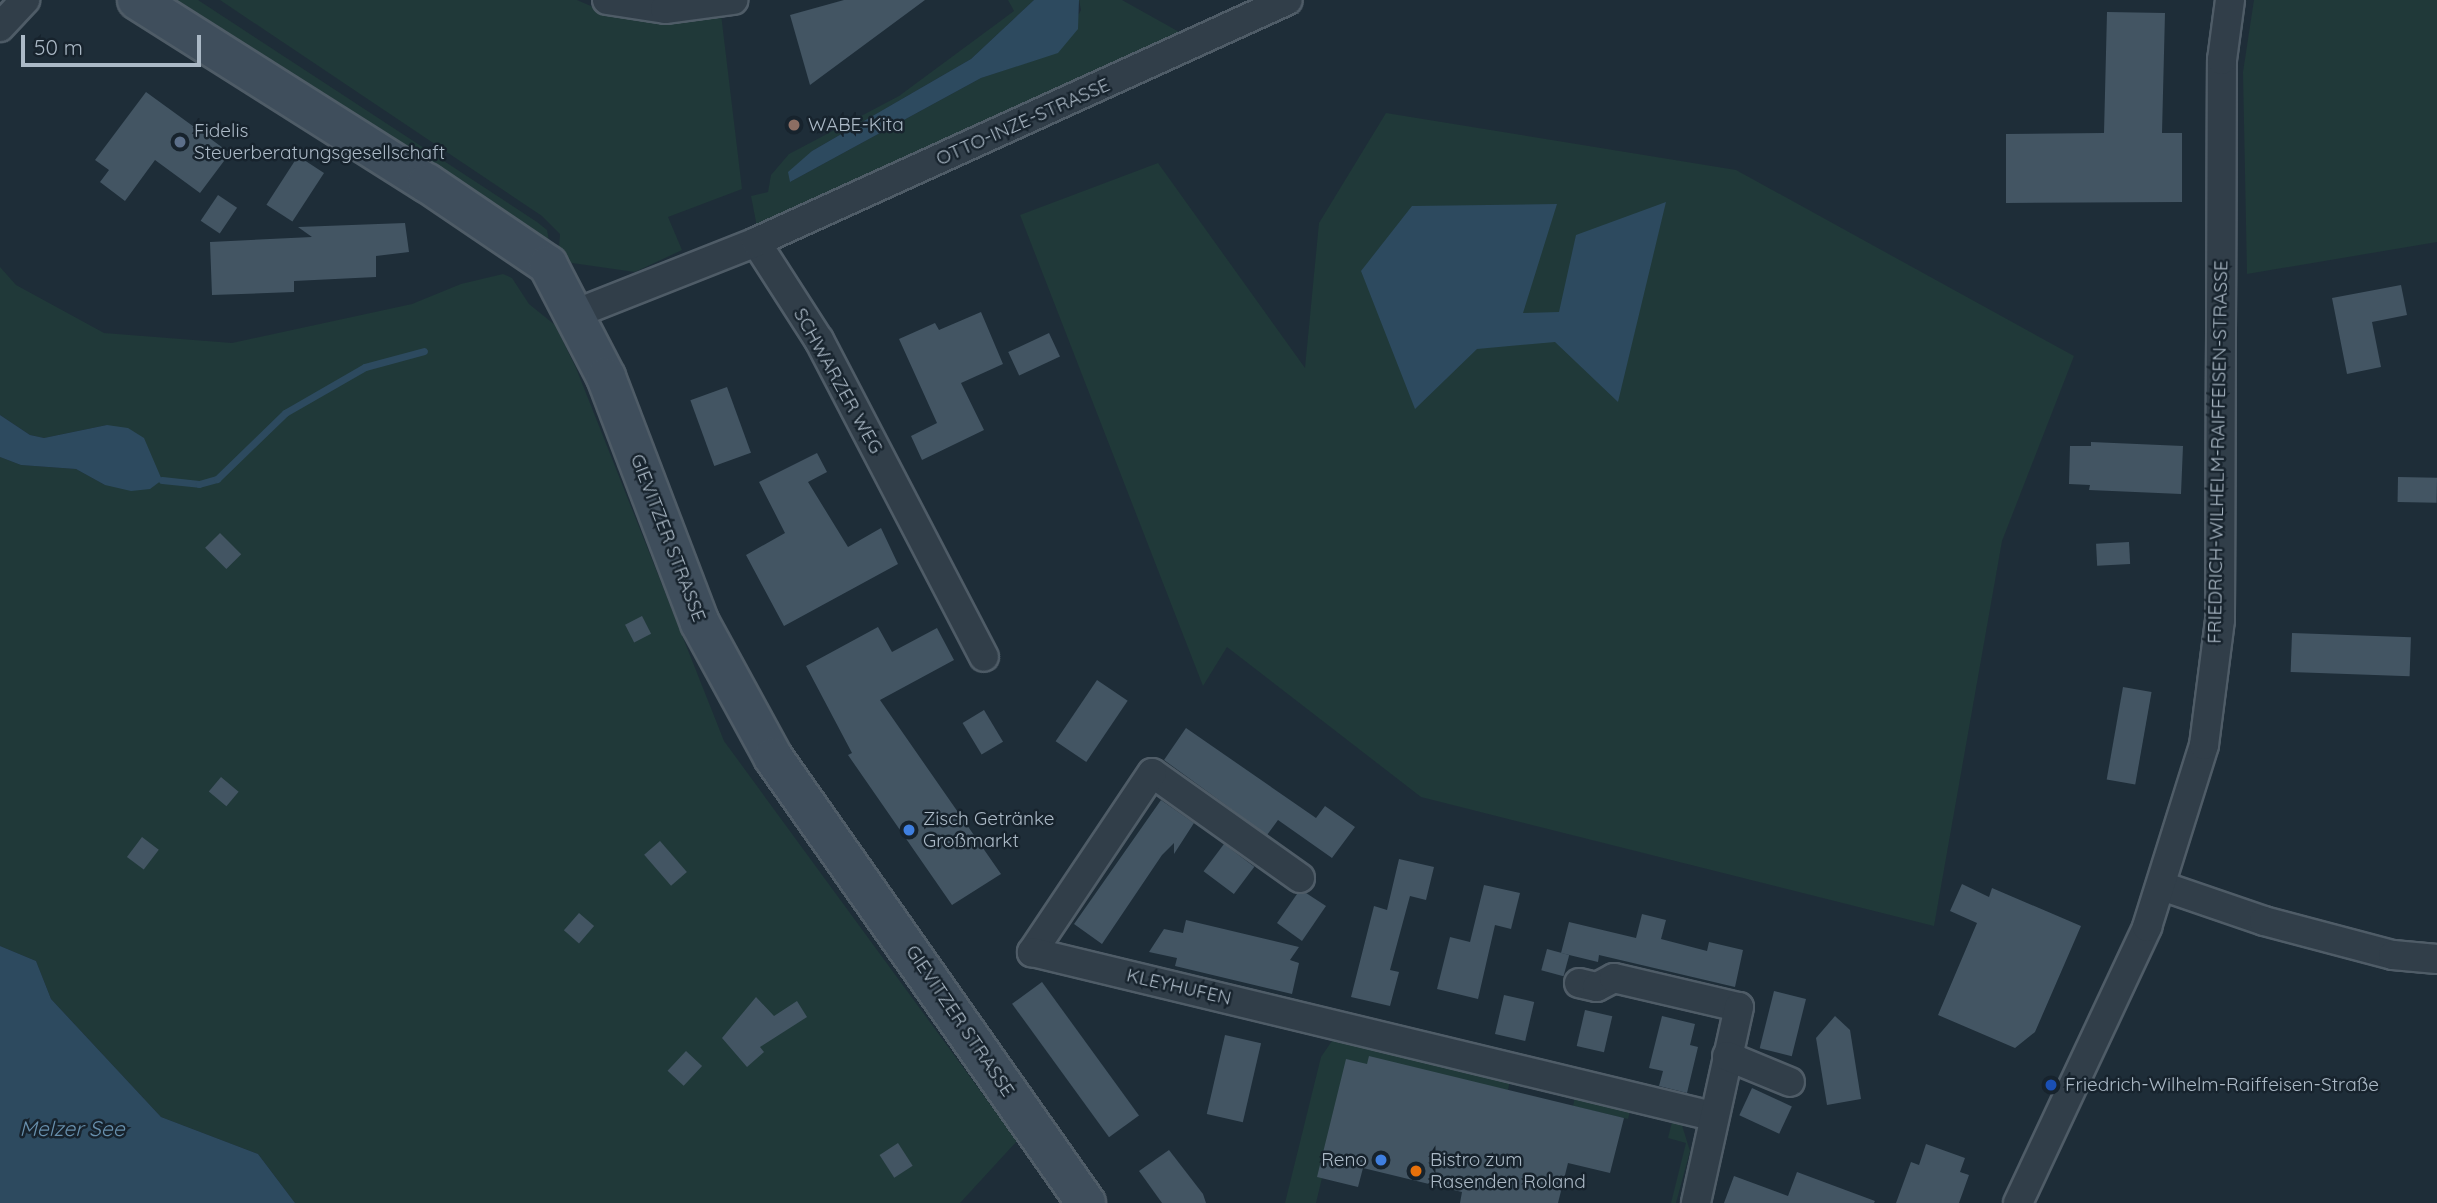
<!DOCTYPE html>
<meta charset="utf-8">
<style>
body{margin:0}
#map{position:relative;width:2437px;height:1203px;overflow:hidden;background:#1e2d38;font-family:Quicksand,sans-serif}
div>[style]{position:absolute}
.green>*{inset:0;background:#203939}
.water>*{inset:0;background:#2d4a5f}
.stream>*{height:7px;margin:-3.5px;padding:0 3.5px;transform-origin:3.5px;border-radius:3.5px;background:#2d4a5f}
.building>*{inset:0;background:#435563;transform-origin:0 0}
.roads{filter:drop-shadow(2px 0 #4f5c67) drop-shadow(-2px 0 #4f5c67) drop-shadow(0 2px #4f5c67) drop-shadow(0 -2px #4f5c67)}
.minor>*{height:28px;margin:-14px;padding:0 14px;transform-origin:14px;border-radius:14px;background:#313e49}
.secondary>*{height:38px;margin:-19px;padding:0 19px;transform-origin:19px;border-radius:19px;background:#3f4e5c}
.dots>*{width:19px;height:19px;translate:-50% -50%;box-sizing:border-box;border:4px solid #17232d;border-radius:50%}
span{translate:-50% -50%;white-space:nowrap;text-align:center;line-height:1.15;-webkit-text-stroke:5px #17232d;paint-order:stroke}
.street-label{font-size:19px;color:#abb9c6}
.poi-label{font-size:19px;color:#abb9c6}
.left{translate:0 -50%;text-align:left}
.right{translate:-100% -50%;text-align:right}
.water-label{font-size:21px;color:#6890ad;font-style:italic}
.scale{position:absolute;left:21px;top:35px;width:180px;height:32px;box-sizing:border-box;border:4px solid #abb9c6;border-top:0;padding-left:9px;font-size:21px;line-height:24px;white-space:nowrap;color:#abb9c6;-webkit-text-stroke:5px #17232d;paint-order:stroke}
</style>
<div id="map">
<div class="green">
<i style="clip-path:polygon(161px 0,198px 0,537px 222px,547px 230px,551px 252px)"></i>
<i style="clip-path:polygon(220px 0,577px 0,600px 10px,721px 14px,742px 189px,668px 217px,682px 250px,635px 272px,558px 261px,560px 234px,542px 216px)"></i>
<i style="clip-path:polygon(1008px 0,1034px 0,971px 59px,812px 151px,790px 182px,981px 78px,1058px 52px,1081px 10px,1079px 0,1122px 0,1190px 38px,758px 232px,751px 196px,768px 192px,771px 175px,789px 154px,899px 96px,1014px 11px)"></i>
<i style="clip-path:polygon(2254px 0,2437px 0,2437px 242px,2247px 274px,2243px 72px)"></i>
<i style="clip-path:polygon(1386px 113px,1736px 170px,2074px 356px,2002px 541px,1934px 926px,1421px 797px,1227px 647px,1203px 686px,1020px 215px,1158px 163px,1305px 368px,1319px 223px)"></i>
<i style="clip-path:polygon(0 267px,16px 285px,104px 333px,232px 343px,412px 304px,461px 284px,503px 274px,512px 278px,529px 304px,555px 325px,576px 368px,724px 741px,1017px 1141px,960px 1203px,295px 1203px,258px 1154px,161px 1117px,51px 999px,36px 961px,0 946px,0 457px,21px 465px,76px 469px,105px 485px,107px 425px,44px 438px,30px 435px,0 415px)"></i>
<i style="clip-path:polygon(1334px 1038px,1511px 1074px,1508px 1090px,1367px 1064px,1318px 1177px,1322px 1178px,1316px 1203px,1285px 1203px,1321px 1057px)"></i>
<i style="clip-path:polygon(1577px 1089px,1680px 1119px,1690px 1151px,1676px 1203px,1671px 1203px,1686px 1143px,1668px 1138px,1673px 1118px,1631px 1108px,1628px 1119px,1573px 1106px)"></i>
</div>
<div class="water">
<i style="clip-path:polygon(1034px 0,1079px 0,1078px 29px,1058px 53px,981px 78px,790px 182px,788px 172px,812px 151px,971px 59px)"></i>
<i style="clip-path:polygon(1666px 202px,1618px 402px,1555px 342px,1477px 349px,1415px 409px,1361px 271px,1412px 206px,1557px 204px,1523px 313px,1559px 312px,1576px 235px)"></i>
<i style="clip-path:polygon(0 415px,30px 435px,44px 438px,107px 425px,128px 428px,144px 438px,162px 480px,150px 489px,131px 491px,105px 485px,76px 469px,21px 465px,0 457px)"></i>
<i style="clip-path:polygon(0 946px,36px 961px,51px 999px,161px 1117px,258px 1154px,295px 1203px,0 1203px)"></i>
</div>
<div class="stream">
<i style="left:162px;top:480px;width:37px;rotate:6deg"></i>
<i style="left:199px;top:484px;width:19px;rotate:-16deg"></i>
<i style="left:217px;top:479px;width:95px;rotate:-44.1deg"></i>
<i style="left:285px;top:413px;width:92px;rotate:-29.9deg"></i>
<i style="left:365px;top:367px;width:61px;rotate:-15.2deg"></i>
</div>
<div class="building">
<i style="clip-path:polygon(844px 0,925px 0,810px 85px,790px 15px)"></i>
<i style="clip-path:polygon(2107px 12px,2165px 13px,2162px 133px,2182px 133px,2182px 202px,2006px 203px,2006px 134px,2104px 133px)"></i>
<i style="clip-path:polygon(146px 92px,230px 153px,200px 193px,155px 160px,125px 201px,100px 182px,109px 170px,95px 160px)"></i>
<i style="left:298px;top:156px;width:31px;height:58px;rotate:33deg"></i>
<i style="left:218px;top:195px;width:23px;height:31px;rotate:34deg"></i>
<i style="clip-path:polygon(405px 223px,409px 252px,376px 256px,376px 277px,294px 281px,294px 292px,212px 295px,210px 242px,312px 237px,298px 227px)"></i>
<i style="clip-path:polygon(2401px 285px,2407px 315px,2372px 322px,2381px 367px,2347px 374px,2332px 298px)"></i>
<i style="clip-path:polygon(981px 312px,1003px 364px,961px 383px,984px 430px,922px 460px,911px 436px,937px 423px,899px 339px,935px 323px,939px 330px)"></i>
<i style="left:1049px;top:333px;width:26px;height:45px;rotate:65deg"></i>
<i style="left:727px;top:387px;width:70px;height:39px;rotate:70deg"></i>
<i style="clip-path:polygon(2091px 442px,2183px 446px,2181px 494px,2089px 490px,2090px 485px,2069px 484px,2070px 446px,2091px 446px)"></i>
<i style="clip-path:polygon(817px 453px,827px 472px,808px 482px,848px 547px,881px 528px,898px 564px,784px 626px,746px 555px,785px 533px,759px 482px)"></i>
<i style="left:2398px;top:477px;width:39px;height:25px;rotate:1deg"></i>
<i style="left:220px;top:533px;width:30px;height:21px;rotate:45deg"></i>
<i style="left:2129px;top:542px;width:22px;height:33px;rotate:87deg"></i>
<i style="left:642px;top:616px;width:20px;height:19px;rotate:63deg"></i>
<i style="clip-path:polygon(878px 627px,892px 652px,937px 628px,954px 660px,880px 700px,1001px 874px,952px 905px,848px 755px,852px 753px,806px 666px)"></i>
<i style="left:2292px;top:633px;width:119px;height:39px;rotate:2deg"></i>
<i style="left:1097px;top:680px;width:37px;height:74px;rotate:34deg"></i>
<i style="left:2123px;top:687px;width:29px;height:94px;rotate:10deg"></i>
<i style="left:984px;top:710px;width:37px;height:25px;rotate:59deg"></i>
<i style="clip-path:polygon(1186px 728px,1316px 818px,1325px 806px,1355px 827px,1332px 858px,1278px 820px,1267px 835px,1164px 760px)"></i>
<i style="left:221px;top:777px;width:23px;height:19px;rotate:40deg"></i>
<i style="clip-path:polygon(1161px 800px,1194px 823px,1174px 854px,1174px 843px,1162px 855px,1102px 944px,1074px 924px)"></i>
<i style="left:142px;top:837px;width:21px;height:25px;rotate:37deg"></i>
<i style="left:660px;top:841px;width:41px;height:21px;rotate:49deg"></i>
<i style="left:1224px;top:844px;width:38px;height:34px;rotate:37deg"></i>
<i style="clip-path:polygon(1399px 859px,1434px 867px,1426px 900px,1410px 896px,1390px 970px,1399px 972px,1390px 1006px,1351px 997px,1374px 906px,1387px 910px)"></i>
<i style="clip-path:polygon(1962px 884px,1989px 897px,1992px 888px,2081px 926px,2035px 1032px,2015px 1048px,1938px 1015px,1977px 923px,1950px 911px)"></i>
<i style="clip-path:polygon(1484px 885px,1520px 893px,1511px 929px,1495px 925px,1478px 999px,1437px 989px,1450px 937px,1470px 942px)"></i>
<i style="clip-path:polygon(1306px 893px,1326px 906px,1302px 941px,1277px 923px,1297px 894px)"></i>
<i style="left:579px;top:913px;width:20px;height:23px;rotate:41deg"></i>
<i style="clip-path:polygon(1642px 914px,1666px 920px,1661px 939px,1707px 951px,1709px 942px,1743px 950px,1735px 987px,1599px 955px,1598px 962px,1561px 953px,1569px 922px,1636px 938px)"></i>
<i style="clip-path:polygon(1186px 920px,1299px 947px,1290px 960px,1299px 963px,1292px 994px,1175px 966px,1177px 958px,1149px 952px,1164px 929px,1183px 933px)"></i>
<i style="left:1547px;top:949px;width:23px;height:22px;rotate:15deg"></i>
<i style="left:1042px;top:982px;width:165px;height:37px;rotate:54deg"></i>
<i style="left:1774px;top:991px;width:33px;height:59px;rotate:14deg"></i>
<i style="left:1504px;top:995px;width:31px;height:40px;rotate:13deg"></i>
<i style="clip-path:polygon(756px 997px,774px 1016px,797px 1001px,807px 1017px,760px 1047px,764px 1052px,747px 1067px,722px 1038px)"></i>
<i style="left:1585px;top:1010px;width:28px;height:37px;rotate:13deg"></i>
<i style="clip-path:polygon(1662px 1016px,1695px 1024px,1690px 1045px,1698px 1047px,1687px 1093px,1659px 1086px,1663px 1071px,1649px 1068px)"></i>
<i style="clip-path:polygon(1835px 1016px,1850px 1030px,1861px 1099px,1827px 1105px,1816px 1038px)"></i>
<i style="left:1225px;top:1035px;width:37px;height:81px;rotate:13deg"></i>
<i style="left:686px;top:1051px;width:22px;height:27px;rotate:43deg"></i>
<i style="clip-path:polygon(1369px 1056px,1624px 1118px,1610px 1173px,1568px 1163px,1558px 1203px,1460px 1203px,1462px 1192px,1363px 1168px,1358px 1187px,1317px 1177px,1346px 1059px,1367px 1064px)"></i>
<i style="left:1752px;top:1088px;width:44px;height:30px;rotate:25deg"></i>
<i style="left:898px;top:1143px;width:27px;height:22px;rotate:57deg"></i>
<i style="clip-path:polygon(1926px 1144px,1965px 1158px,1960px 1172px,1969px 1175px,1959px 1203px,1896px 1203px,1911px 1162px,1919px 1165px)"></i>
<i style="clip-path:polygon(1169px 1150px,1203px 1194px,1206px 1203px,1162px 1203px,1139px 1171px)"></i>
<i style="clip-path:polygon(1797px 1172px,1875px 1201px,1874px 1203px,1724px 1203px,1734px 1176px,1788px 1196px)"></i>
</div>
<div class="roads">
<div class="minor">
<i style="left:607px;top:0;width:59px;rotate:8.8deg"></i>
<i style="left:665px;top:9px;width:69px;rotate:-7.5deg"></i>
<i style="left:0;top:27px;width:37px;rotate:-47deg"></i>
<i style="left:756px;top:242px;width:117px;rotate:57.3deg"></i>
<i style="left:819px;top:340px;width:357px;rotate:62.5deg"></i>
<i style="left:577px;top:313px;width:193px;rotate:-21.6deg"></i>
<i style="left:756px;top:242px;width:584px;rotate:-24.46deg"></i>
<i style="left:1300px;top:878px;width:181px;rotate:-144.6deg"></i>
<i style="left:1152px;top:773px;width:216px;rotate:123.8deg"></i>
<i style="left:1032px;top:952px;width:699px;rotate:13.56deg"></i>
<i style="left:2162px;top:886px;width:108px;rotate:18.9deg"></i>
<i style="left:2264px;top:921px;width:133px;rotate:14.8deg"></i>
<i style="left:2393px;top:955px;width:44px;rotate:5.2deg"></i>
<i style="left:1579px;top:983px;width:18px;rotate:13deg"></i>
<i style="left:1597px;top:987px;width:19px;rotate:-28deg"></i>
<i style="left:1614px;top:978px;width:128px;rotate:13.1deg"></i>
<i style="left:1739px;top:1007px;width:201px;rotate:102.4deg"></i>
<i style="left:1727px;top:1056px;width:68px;rotate:22.4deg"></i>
<i style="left:2018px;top:1203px;width:305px;rotate:-64.9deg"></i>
<i style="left:2147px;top:927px;width:191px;rotate:-72.6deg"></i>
<i style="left:2204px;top:745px;width:126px;rotate:-82.7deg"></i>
<i style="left:2220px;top:620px;width:560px;rotate:-89.8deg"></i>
<i style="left:2222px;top:60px;width:61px;rotate:-82.4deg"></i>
</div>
<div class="secondary">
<i style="left:137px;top:0;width:343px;rotate:32.3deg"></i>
<i style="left:427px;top:183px;width:146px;rotate:34.1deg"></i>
<i style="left:548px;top:265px;width:126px;rotate:62.6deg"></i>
<i style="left:606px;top:377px;width:263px;rotate:69.1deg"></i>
<i style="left:700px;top:623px;width:153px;rotate:61.4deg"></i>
<i style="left:773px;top:757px;width:545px;rotate:54.94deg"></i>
</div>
</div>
<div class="dots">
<i style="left:794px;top:125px;background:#8d6e63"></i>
<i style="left:180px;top:142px;background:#5c6f8a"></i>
<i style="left:909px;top:830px;background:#3f7fe0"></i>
<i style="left:2051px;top:1085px;background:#1a4fb4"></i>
<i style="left:1381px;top:1160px;background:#3f7fe0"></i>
<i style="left:1416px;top:1171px;background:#e8710a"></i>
</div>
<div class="street-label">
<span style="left:1023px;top:122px;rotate:-24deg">OTTO-INZE-STRASSE</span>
<span style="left:838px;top:381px;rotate:61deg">SCHWARZER WEG</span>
<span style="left:2218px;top:452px;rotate:-89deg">FRIEDRICH-WILHELM-RAIFFEISEN-STRASSE</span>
<span style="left:668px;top:538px;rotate:69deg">GIEVITZER STRASSE</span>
<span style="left:1179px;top:987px;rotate:13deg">KLEYHUFEN</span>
<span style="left:960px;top:1021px;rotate:56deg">GIEVITZER STRASSE</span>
</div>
<div class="poi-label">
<span class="left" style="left:808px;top:125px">WABE-Kita</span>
<span class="left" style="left:194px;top:142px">Fidelis<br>Steuerberatungsgesellschaft</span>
<span class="left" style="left:923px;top:830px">Zisch Getränke<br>Großmarkt</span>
<span class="left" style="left:2065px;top:1085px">Friedrich-Wilhelm-Raiffeisen-Straße</span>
<span class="right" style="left:1367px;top:1160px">Reno</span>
<span class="left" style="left:1430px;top:1171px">Bistro zum<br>Rasenden Roland</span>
</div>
<div class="water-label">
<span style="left:72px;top:1128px">Melzer See</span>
</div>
<div class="scale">50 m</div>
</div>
